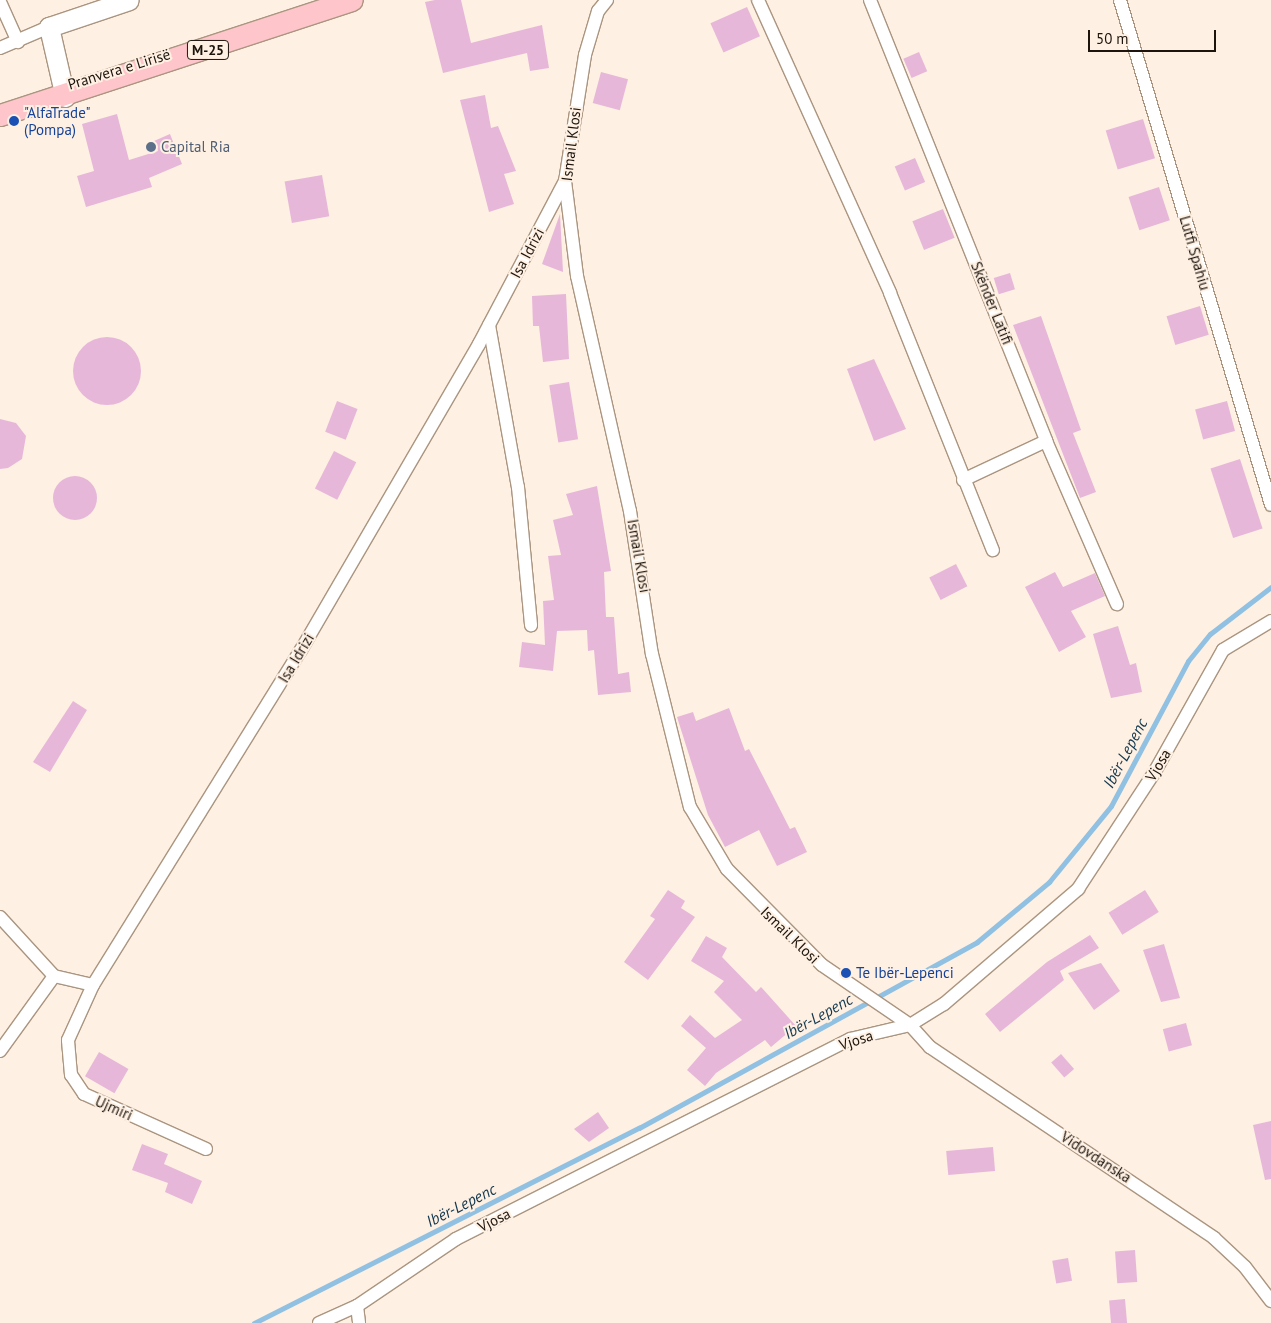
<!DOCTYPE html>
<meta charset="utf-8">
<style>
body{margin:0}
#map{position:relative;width:1271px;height:1323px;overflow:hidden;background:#fef0e2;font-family:"PT Sans",sans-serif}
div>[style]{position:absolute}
.stream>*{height:5px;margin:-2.5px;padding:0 2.5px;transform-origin:2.5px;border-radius:2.5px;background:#90c0e2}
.building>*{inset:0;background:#e7b7d9;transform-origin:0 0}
.round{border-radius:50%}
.roads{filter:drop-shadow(1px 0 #aa9580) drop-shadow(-1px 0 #aa9580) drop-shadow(0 1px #aa9580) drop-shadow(0 -1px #aa9580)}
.street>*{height:12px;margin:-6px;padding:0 6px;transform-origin:6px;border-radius:6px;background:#fff}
.secondary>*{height:19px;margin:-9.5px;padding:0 9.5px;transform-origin:9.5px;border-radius:9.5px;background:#fff}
.primary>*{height:21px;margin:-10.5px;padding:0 10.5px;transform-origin:10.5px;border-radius:10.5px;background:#fec5ca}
.dots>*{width:14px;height:14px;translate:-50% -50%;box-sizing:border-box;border:2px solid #fef0e2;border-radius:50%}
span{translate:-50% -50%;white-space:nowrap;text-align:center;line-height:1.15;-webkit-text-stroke:4px #fef0e2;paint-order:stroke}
.shield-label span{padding:1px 4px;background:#fef0e2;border:1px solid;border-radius:4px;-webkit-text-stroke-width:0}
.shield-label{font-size:14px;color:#1d150d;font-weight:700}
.street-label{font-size:15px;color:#1d150d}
.transit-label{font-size:15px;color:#164399}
.left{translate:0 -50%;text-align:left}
.service-label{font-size:15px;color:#4e5e75}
.water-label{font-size:16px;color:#11374f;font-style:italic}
.scale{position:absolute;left:1088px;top:30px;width:128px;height:22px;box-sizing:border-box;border:2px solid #1d150d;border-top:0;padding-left:6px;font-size:15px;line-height:18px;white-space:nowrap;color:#1d150d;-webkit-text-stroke:4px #fef0e2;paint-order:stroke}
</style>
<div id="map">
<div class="stream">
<i style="left:254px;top:1323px;width:432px;rotate:-26.9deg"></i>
<i style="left:639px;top:1128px;width:386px;rotate:-28.8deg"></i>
<i style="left:977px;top:942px;width:94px;rotate:-39.8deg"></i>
<i style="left:1049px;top:882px;width:98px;rotate:-50.8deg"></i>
<i style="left:1111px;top:806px;width:164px;rotate:-62deg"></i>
<i style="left:1188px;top:661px;width:35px;rotate:-51deg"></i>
<i style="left:1210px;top:634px;width:77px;rotate:-37.6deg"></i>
</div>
<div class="building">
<i style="clip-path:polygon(435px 0,461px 0,471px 43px,542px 25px,549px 68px,530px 71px,527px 53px,443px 73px,425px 2px)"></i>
<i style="left:747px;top:7px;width:32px;height:40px;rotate:66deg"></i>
<i style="left:919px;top:52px;width:21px;height:17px;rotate:67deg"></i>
<i style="left:601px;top:72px;width:28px;height:32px;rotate:15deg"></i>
<i style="clip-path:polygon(485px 95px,491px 128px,498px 126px,516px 171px,504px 174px,514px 204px,489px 212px,460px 100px)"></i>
<i style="clip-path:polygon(117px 114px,129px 160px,158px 151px,154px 141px,170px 134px,182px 164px,149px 178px,152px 187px,86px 207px,77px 176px,94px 171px,82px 124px)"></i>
<i style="left:1143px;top:119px;width:41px;height:39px;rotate:73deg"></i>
<i style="left:915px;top:158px;width:26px;height:22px;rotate:67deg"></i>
<i style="left:322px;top:175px;width:42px;height:38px;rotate:80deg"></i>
<i style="left:1159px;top:187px;width:35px;height:32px;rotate:72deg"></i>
<i style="left:943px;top:209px;width:31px;height:33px;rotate:68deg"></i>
<i style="clip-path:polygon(560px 214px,563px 272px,542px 264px)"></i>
<i style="left:1010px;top:273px;width:17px;height:17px;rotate:73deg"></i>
<i style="clip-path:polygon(566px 294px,569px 359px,543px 362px,539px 326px,533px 326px,532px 296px)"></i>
<i style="left:1200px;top:306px;width:30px;height:35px;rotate:73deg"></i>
<i style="clip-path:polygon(1041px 316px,1081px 430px,1073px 433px,1096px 492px,1080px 498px,1013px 325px)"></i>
<i class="round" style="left:73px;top:337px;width:68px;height:68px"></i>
<i style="clip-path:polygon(874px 359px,906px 429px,874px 441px,847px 369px)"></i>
<i style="left:569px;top:382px;width:58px;height:20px;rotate:81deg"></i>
<i style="left:337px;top:401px;width:22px;height:33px;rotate:21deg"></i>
<i style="left:1227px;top:401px;width:31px;height:33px;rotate:75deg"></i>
<i style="clip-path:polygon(0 419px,16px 423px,26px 436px,22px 459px,8px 468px,0 469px)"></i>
<i style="left:334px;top:451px;width:25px;height:42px;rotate:27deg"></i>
<i style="left:1240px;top:459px;width:73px;height:31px;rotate:72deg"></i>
<i class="round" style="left:53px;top:476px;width:44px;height:44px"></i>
<i style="clip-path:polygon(597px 486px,611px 571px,604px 572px,606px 617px,614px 617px,618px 674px,629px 672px,631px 692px,598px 695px,594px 650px,588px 651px,587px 630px,557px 631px,553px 671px,519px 667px,522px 642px,545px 645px,543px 601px,554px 600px,548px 556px,561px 555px,553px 520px,573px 515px,566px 494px)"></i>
<i style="left:956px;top:564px;width:25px;height:30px;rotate:63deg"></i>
<i style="clip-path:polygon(1055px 572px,1063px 587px,1095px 573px,1105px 596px,1071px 611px,1086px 637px,1059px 652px,1025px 587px)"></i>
<i style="clip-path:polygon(1118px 626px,1130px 665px,1136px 663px,1142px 692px,1111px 698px,1093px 634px)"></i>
<i style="clip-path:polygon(73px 701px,87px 710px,50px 772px,33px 762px)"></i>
<i style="clip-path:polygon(729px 708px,745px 751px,749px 749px,790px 829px,795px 827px,807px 852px,777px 866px,759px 830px,725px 847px,708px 815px,677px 717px,693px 712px,696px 721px)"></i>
<i style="clip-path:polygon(668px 890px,685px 901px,681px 908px,695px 917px,648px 980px,624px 962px,655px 919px,650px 916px)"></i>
<i style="left:1145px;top:890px;width:26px;height:43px;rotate:58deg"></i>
<i style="clip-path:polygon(1090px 935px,1099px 948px,1060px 971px,1064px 980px,1000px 1032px,985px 1014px,1047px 962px)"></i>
<i style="clip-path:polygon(706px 936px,727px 948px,722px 957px,756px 992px,761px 987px,796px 1026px,771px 1047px,765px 1040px,716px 1073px,705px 1086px,687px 1070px,706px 1048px,681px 1026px,690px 1015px,715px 1038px,742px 1020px,714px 992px,724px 981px,691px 961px)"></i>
<i style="clip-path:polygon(1164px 944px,1180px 998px,1161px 1002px,1143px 950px)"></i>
<i style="clip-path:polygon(1101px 963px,1120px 991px,1094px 1010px,1068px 973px)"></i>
<i style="left:1186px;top:1023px;width:23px;height:24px;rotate:75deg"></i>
<i style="left:99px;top:1052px;width:34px;height:28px;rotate:30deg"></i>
<i style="left:1061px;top:1054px;width:20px;height:13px;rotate:49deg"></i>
<i style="clip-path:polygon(598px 1112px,609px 1128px,589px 1142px,574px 1129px)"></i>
<i style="clip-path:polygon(1271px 1121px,1271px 1179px,1265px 1180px,1253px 1125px)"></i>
<i style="clip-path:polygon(142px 1144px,168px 1154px,164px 1164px,202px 1181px,192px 1204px,165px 1192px,168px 1183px,132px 1170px)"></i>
<i style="left:993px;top:1147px;width:24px;height:47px;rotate:85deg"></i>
<i style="left:1135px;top:1250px;width:32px;height:20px;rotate:86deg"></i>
<i style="left:1068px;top:1258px;width:23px;height:16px;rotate:80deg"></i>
<i style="left:1125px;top:1299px;width:24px;height:16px;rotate:85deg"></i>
</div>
<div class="roads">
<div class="street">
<i style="left:607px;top:0;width:14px;rotate:129deg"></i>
<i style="left:598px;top:11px;width:46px;rotate:106.5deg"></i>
<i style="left:585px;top:55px;width:128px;rotate:99deg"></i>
<i style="left:565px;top:181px;width:96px;rotate:82.8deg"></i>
<i style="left:577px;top:276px;width:241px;rotate:77.3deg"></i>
<i style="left:630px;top:511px;width:145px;rotate:81.3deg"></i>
<i style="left:652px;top:654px;width:158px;rotate:76.1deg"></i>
<i style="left:690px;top:807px;width:72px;rotate:59.2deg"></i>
<i style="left:727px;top:869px;width:135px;rotate:45.3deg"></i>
<i style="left:822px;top:965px;width:107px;rotate:34.3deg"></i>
<i style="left:910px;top:1025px;width:30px;rotate:48deg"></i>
<i style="left:930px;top:1047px;width:342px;rotate:33.9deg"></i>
<i style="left:1214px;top:1238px;width:42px;rotate:43.1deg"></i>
<i style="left:1245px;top:1267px;width:43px;rotate:52.6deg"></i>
<i style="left:758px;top:0;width:321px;rotate:65.7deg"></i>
<i style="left:890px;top:293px;width:277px;rotate:68.2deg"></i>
<i style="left:870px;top:0;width:475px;rotate:68.2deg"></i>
<i style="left:1046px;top:441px;width:178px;rotate:66.5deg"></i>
<i style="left:1120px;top:0;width:527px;rotate:73.35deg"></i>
<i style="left:0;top:2px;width:44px;rotate:65.8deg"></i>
<i style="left:0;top:48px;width:53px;rotate:-23.2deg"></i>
<i style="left:489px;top:325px;width:165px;rotate:79.9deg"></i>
<i style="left:518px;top:487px;width:139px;rotate:84.6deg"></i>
<i style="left:963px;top:480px;width:92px;rotate:-25.2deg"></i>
<i style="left:0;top:917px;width:80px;rotate:47.5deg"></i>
<i style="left:54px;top:976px;width:40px;rotate:13deg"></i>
<i style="left:0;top:1051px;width:92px;rotate:-54.2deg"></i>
<i style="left:206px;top:1149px;width:134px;rotate:-155.7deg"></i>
<i style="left:84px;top:1094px;width:23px;rotate:-124deg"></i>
<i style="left:71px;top:1075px;width:35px;rotate:-95deg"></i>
<i style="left:68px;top:1040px;width:60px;rotate:-65.6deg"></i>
<i style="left:93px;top:985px;width:394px;rotate:-58.2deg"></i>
<i style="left:301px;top:650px;width:354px;rotate:-59.8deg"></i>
<i style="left:479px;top:344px;width:184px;rotate:-62.2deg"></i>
<i style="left:357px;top:1306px;width:17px;rotate:83deg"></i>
<i style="left:319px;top:1323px;width:42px;rotate:-24.1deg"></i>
<i style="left:357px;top:1306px;width:120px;rotate:-34.1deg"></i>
<i style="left:456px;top:1239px;width:442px;rotate:-26.9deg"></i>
<i style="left:850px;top:1039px;width:62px;rotate:-13.1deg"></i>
<i style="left:910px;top:1025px;width:40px;rotate:-32deg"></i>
<i style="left:944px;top:1004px;width:177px;rotate:-40.6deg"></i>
<i style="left:1078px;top:889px;width:139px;rotate:-56.8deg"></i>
<i style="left:1154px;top:773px;width:141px;rotate:-60.7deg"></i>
<i style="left:1223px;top:650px;width:56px;rotate:-31.1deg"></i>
</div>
<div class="secondary">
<i style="left:65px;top:97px;width:72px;rotate:-102.9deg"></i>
<i style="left:49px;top:27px;width:84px;rotate:-18.6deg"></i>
</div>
<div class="primary">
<i style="left:0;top:115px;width:370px;rotate:-18.1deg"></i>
</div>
</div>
<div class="dots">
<i style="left:14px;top:121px;background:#1a4fb4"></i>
<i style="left:151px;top:147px;background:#5c6f8a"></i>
<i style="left:846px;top:973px;background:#1a4fb4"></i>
</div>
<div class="shield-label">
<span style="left:208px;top:50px">M-25</span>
</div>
<div class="street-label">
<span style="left:119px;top:69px;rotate:-17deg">Pranvera e Lirisë</span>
<span style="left:571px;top:144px;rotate:-83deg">Ismail Klosi</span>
<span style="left:527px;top:253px;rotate:-62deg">Isa Idrizi</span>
<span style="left:1195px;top:253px;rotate:74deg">Lutfi Spahiu</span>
<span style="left:992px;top:303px;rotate:68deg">Skënder Latifi</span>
<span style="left:639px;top:556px;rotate:80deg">Ismail Klosi</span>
<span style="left:296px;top:658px;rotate:-59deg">Isa Idrizi</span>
<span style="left:1158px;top:765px;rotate:-59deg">Vjosa</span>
<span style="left:790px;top:935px;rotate:44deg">Ismail Klosi</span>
<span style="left:856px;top:1040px;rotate:-18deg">Vjosa</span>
<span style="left:114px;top:1108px;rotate:24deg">Ujmiri</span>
<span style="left:1096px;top:1157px;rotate:33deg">Vidovdanska</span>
<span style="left:494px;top:1220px;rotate:-27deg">Vjosa</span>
</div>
<div class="transit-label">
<span class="left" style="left:24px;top:121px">"AlfaTrade"<br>(Pompa)</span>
<span class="left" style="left:856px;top:973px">Te Ibër-Lepenci</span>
</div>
<div class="service-label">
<span class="left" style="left:161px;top:147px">Capital Ria</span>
</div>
<div class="water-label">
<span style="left:1125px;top:753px;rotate:-62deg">Ibër-Lepenc</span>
<span style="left:818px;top:1016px;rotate:-29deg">Ibër-Lepenc</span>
<span style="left:461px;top:1205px;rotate:-27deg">Ibër-Lepenc</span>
</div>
<div class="scale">50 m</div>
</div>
